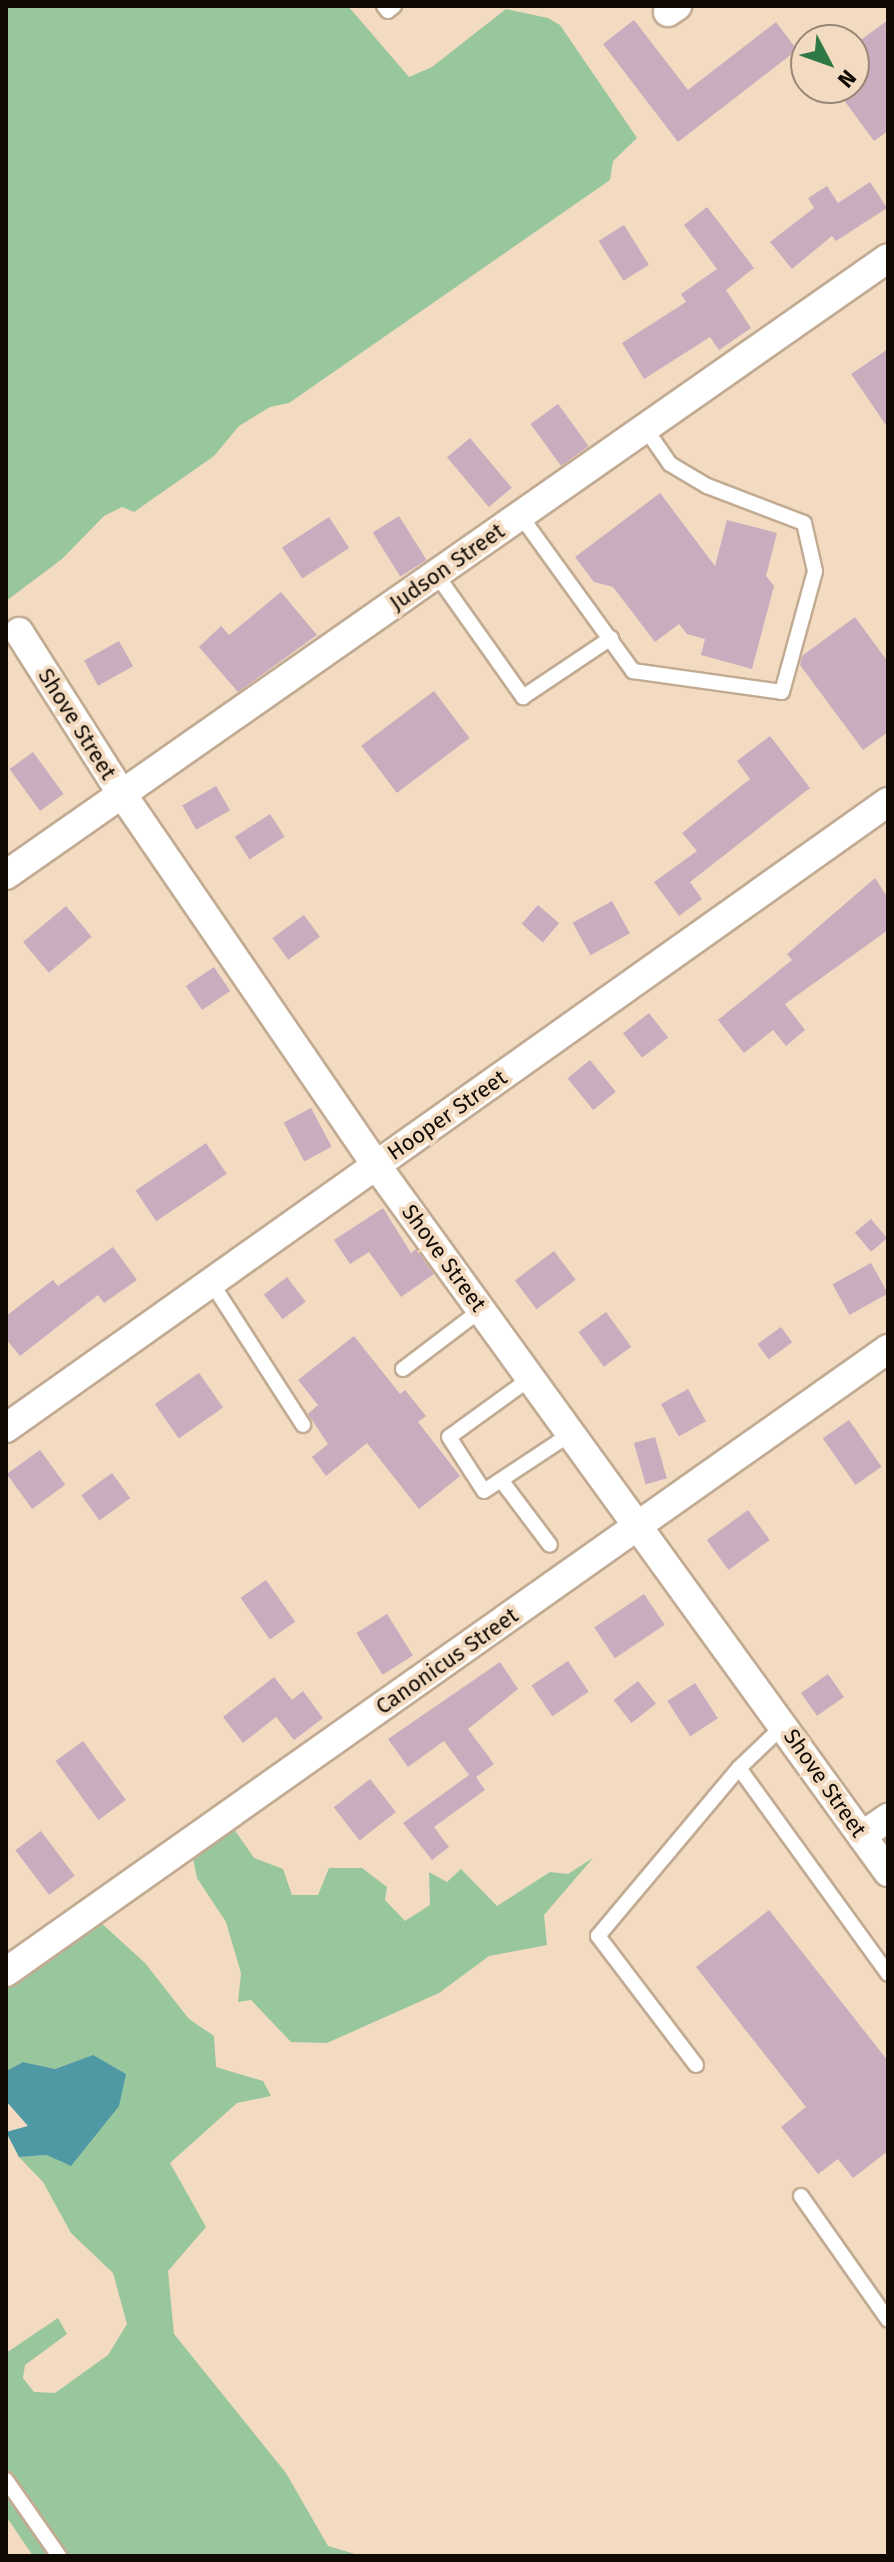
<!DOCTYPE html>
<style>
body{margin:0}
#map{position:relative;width:894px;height:2562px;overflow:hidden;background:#f2dbc1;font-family:"Fira Sans",sans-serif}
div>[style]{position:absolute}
.green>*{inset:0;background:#98c69d}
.water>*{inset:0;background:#4e99a4}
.building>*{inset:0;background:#caacbf;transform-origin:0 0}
.roads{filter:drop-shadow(2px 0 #c2ab93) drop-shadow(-2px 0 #c2ab93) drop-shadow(0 2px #c2ab93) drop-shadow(0 -2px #c2ab93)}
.service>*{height:14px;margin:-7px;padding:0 7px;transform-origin:7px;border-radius:7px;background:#fff}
.minor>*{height:28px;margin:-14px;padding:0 14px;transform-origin:14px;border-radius:14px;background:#fff}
span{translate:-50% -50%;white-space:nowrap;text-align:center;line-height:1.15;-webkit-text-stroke:8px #f2dbc1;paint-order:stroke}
.street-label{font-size:22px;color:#110a03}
.frame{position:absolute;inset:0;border:8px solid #110a03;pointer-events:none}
.north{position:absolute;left:790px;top:24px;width:80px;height:80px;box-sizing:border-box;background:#f2dbc1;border:2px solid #988775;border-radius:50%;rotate:131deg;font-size:22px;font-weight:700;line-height:32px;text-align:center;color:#110a03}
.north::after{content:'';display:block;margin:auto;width:28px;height:36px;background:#2f7946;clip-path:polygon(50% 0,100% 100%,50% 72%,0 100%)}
</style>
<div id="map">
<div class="green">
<i style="clip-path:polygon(6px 6px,348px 6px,409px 77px,432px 67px,506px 9px,548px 18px,560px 25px,637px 138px,613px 161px,610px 180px,289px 403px,270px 407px,239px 426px,214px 456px,134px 512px,122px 507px,104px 516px,62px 559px,6px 601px)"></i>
<i style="clip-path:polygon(225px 1816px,254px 1858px,283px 1869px,292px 1895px,318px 1895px,329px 1868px,362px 1868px,387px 1887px,385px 1900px,405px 1921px,430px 1905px,429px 1872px,447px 1882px,461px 1869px,497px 1906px,550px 1872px,568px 1874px,593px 1858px,544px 1915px,547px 1945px,489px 1956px,439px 1993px,327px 2043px,291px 2042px,251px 2000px,238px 2002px,241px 1973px,226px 1922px,197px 1878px,189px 1839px)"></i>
<i style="clip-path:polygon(88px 1911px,145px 1963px,189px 2019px,214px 2036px,216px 2067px,263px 2081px,271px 2096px,237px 2103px,170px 2163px,206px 2227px,168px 2271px,174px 2334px,286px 2473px,328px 2546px,362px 2556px,33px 2556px,6px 2516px,6px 2353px,58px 2318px,67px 2334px,25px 2365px,23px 2378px,34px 2392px,55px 2393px,108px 2355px,127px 2324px,113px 2273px,71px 2233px,43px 2182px,19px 2157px,47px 2155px,93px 2055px,55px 2069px,23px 2062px,6px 2071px,6px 1968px)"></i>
</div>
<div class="water">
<i style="clip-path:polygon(93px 2055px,126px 2074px,119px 2106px,71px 2166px,47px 2155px,19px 2157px,6px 2132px,28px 2126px,6px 2101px,6px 2071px,23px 2062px,55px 2069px)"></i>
</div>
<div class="building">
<i style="clip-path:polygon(634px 20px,688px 90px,776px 22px,797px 50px,678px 142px,603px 44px)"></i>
<i style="clip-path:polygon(888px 20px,888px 131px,874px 141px,835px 88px,854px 88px,854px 45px)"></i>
<i style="clip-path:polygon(870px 182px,887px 208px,836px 241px,832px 236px,792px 269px,770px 242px,814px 208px,808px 198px,827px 186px,838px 203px)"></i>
<i style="clip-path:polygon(707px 207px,754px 268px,726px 290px,751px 328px,719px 350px,710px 337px,644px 379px,622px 343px,686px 302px,681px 294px,717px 269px,684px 225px)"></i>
<i style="left:624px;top:225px;width:47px;height:30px;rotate:58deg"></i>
<i style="clip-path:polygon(888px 349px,888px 428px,851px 374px)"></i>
<i style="left:558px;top:404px;width:52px;height:34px;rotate:54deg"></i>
<i style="left:470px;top:438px;width:65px;height:30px;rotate:50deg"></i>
<i style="clip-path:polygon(660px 493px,715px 566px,727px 520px,777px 533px,766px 576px,774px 586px,752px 669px,701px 655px,705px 639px,687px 634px,679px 624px,655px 642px,613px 587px,594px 582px,575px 557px)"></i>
<i style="left:399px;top:516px;width:52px;height:31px;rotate:58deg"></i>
<i style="left:329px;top:517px;width:37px;height:56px;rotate:57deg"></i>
<i style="clip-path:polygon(281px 592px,317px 635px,238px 692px,199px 647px,221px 626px,229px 635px)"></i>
<i style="clip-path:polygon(855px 617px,888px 662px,888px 732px,863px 750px,800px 665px,802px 656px)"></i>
<i style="left:119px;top:641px;width:29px;height:40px;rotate:61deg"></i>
<i style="left:434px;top:691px;width:59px;height:91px;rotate:53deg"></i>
<i style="clip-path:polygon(770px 736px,810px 788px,690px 882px,702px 899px,679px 916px,654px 882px,697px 851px,682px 833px,750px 779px,737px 761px)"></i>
<i style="left:33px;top:752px;width:52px;height:29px;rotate:54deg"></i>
<i style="left:216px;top:786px;width:28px;height:39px;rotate:60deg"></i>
<i style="left:270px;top:814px;width:27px;height:42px;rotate:57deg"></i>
<i style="clip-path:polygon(875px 878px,888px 898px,888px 930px,785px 1004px,805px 1030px,786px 1046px,773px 1030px,744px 1053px,718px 1020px,792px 960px,787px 954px)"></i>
<i style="left:612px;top:901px;width:37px;height:45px;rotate:61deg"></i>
<i style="left:538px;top:905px;width:28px;height:25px;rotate:41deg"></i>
<i style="left:66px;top:906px;width:40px;height:56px;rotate:50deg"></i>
<i style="left:304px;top:915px;width:27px;height:39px;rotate:54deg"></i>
<i style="left:214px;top:967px;width:29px;height:34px;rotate:56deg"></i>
<i style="left:649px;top:1013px;width:31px;height:33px;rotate:52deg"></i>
<i style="left:590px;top:1060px;width:41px;height:29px;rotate:51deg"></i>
<i style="left:311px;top:1108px;width:44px;height:31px;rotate:62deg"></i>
<i style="left:206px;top:1143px;width:37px;height:85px;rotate:56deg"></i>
<i style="clip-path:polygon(383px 1208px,411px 1253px,416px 1249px,434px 1274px,401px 1297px,369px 1252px,350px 1264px,334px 1240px)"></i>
<i style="left:871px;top:1219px;width:25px;height:21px;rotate:50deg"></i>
<i style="clip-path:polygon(113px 1247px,137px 1280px,104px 1303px,98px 1295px,20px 1356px,6px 1339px,6px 1316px,53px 1280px,58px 1286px)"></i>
<i style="left:554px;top:1251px;width:36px;height:49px;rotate:53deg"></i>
<i style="left:871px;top:1263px;width:35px;height:44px;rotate:61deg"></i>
<i style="left:287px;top:1277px;width:31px;height:29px;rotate:53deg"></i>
<i style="left:606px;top:1312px;width:43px;height:34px;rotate:54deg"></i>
<i style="left:781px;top:1327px;width:19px;height:29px;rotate:54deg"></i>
<i style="clip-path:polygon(354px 1336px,400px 1394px,405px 1390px,426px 1416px,418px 1422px,460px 1476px,419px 1509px,367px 1443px,326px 1476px,312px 1457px,328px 1444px,308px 1414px,318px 1405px,298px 1380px)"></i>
<i style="left:199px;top:1373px;width:42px;height:54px;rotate:55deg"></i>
<i style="left:688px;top:1389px;width:37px;height:31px;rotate:61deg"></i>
<i style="left:849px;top:1420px;width:57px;height:32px;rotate:55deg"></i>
<i style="left:655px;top:1437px;width:43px;height:22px;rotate:74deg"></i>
<i style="left:40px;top:1450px;width:43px;height:41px;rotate:54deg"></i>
<i style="left:112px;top:1473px;width:31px;height:38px;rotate:54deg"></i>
<i style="left:748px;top:1510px;width:37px;height:51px;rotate:54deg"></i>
<i style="left:266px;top:1580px;width:51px;height:31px;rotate:55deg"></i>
<i style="left:644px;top:1594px;width:37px;height:60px;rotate:56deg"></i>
<i style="left:387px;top:1614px;width:49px;height:36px;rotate:58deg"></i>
<i style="left:568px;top:1661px;width:37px;height:44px;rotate:56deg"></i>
<i style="clip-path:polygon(500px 1662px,518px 1689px,468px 1729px,494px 1764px,476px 1777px,485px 1790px,434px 1827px,449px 1847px,432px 1860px,403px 1823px,469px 1775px,444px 1741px,408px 1767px,388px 1739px)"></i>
<i style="left:828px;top:1674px;width:28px;height:33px;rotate:55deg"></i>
<i style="clip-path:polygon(274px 1677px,292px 1700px,303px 1691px,323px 1718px,294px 1740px,276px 1717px,243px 1743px,223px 1717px)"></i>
<i style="left:638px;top:1681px;width:29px;height:31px;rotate:52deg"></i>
<i style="left:695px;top:1683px;width:42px;height:33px;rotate:57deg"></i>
<i style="left:83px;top:1741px;width:73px;height:34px;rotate:54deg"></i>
<i style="left:370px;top:1779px;width:42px;height:46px;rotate:52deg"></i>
<i style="left:41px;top:1831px;width:56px;height:32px;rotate:53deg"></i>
<i style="clip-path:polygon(769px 1910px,888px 2061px,888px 2151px,853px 2178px,838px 2159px,818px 2174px,781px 2127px,806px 2107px,696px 1967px)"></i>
</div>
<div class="roads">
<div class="service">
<i style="left:384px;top:6px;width:6px;rotate:51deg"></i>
<i style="left:388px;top:11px;width:8px;rotate:-40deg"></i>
<i style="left:520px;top:515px;width:193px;rotate:54.1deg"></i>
<i style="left:633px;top:671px;width:150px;rotate:8deg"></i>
<i style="left:782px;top:692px;width:125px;rotate:-74.7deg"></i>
<i style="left:815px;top:571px;width:49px;rotate:-102.9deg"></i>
<i style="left:804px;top:523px;width:104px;rotate:-159.1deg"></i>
<i style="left:707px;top:486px;width:43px;rotate:-149.3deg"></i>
<i style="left:670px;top:464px;width:44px;rotate:-124.8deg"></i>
<i style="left:436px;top:574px;width:151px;rotate:54.7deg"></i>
<i style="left:523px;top:697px;width:106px;rotate:-33.8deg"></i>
<i style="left:211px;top:1282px;width:170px;rotate:57.2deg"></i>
<i style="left:403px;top:1369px;width:99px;rotate:-37.2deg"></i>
<i style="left:532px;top:1377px;width:102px;rotate:144.1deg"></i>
<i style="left:449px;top:1437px;width:64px;rotate:57.1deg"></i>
<i style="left:484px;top:1491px;width:105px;rotate:-33.4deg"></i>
<i style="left:501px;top:1480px;width:81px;rotate:53deg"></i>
<i style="left:784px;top:1725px;width:62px;rotate:136.3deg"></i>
<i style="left:739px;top:1768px;width:254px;rotate:54.1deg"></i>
<i style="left:696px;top:2065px;width:162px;rotate:-127.2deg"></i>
<i style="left:598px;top:1936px;width:219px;rotate:-50deg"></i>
<i style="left:801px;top:2196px;width:151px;rotate:54.9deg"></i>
<i style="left:6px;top:2480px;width:93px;rotate:55.1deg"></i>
</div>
<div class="minor">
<i style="left:668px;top:12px;width:11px;rotate:-34deg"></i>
<i style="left:19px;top:632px;width:192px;rotate:57.6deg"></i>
<i style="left:122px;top:794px;width:450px;rotate:55.6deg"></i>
<i style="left:376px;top:1165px;width:873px;rotate:54.09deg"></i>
<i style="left:6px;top:875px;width:1076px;rotate:-34.97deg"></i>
<i style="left:6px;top:1428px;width:1082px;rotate:-35.37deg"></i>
<i style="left:862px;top:1836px;width:32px;rotate:-35deg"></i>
<i style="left:6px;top:1972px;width:1080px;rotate:-35.24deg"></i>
</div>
</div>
<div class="street-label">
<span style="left:447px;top:567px;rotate:-35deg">Judson Street</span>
<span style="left:77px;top:724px;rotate:58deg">Shove Street</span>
<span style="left:447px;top:1115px;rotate:-35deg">Hooper Street</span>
<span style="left:444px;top:1258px;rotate:54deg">Shove Street</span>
<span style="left:447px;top:1661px;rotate:-35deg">Canonicus Street</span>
<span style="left:825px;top:1783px;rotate:55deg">Shove Street</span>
</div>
<div class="frame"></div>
<div class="north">N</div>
</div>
